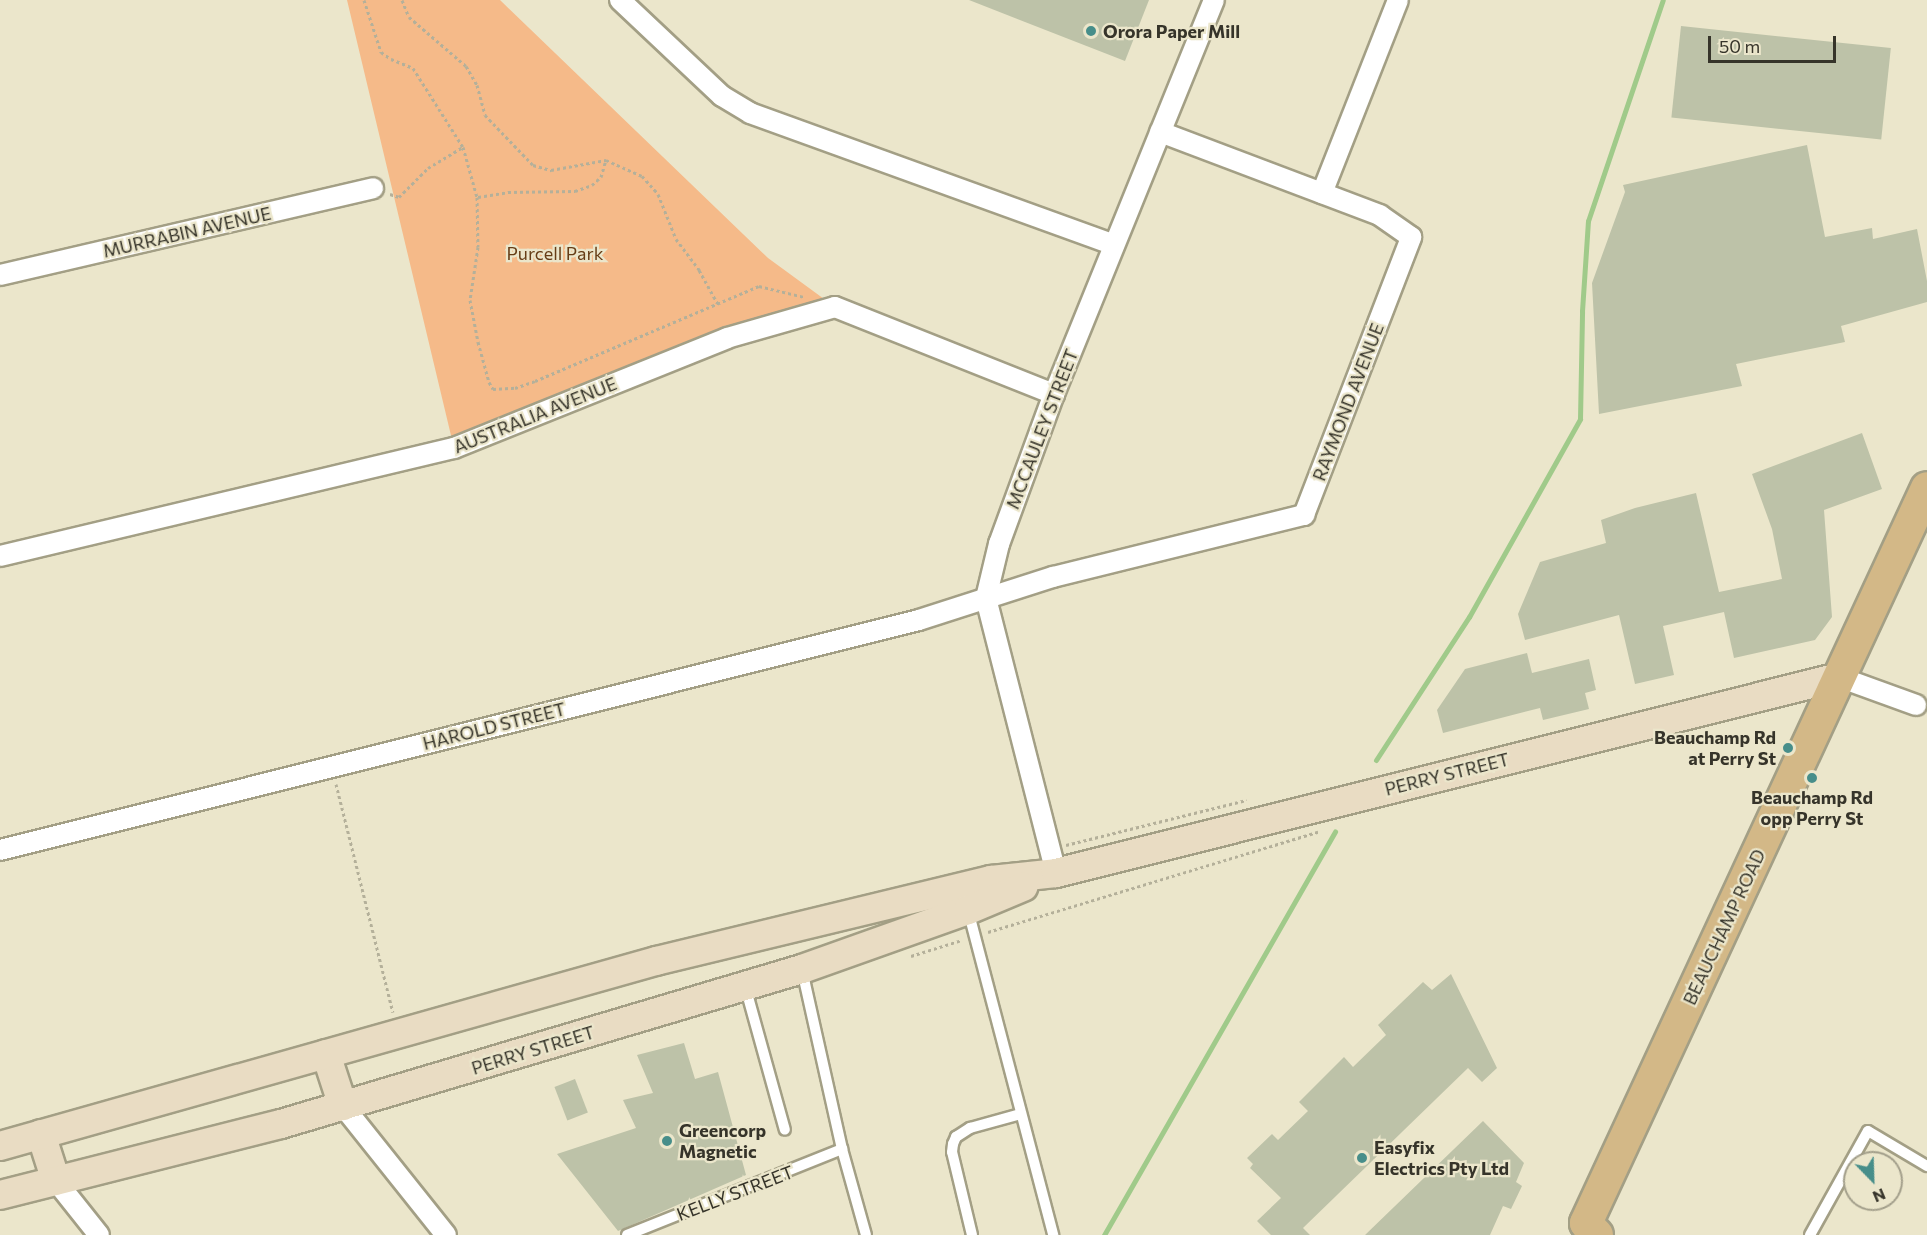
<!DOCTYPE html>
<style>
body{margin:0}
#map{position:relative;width:1927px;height:1235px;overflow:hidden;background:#ebe6cb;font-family:Commissioner,sans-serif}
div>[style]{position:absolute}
.green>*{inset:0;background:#f5ba89}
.stream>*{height:5px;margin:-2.5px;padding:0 2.5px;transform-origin:2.5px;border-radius:2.5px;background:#a0ca8a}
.building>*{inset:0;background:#bdc2a8;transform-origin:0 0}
.path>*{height:3px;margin-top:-1.5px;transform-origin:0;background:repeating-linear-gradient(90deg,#b4b09a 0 3px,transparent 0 6px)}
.roads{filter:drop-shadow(2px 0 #a39f85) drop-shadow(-2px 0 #a39f85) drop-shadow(0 2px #a39f85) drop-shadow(0 -2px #a39f85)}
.lane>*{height:10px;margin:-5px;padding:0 5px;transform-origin:5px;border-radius:5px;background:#fff}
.street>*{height:20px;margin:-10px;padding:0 10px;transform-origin:10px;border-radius:10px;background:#fff}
.secondary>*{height:28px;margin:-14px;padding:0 14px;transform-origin:14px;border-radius:14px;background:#e9dcc3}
.primary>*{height:32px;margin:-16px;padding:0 16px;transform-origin:16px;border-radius:16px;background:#d3b887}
.dots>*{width:16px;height:16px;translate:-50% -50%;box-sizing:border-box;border:3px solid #ebe6cb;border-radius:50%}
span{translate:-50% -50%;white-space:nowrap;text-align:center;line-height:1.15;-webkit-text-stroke:4.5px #ebe6cb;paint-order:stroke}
.poi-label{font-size:18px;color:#36342a;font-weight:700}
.left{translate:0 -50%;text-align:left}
.right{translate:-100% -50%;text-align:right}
.street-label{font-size:18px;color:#36342a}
.park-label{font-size:18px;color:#663d16}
.north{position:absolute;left:1843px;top:1151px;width:60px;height:60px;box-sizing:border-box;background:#ebe6cb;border:2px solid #a39f8b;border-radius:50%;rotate:157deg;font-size:16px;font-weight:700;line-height:24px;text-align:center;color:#36342a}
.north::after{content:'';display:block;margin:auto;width:21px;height:27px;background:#478e8a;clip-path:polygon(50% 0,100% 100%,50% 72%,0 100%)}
.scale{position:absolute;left:1708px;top:36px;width:128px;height:27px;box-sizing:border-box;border:3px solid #36342a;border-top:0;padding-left:8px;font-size:18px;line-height:21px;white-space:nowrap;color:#36342a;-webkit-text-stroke:4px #ebe6cb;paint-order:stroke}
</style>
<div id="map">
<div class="green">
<i style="clip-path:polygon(347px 0,500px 0,768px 258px,835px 307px,454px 448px)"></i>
</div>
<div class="stream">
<i style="left:1376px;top:760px;width:171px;rotate:-57deg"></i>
<i style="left:1469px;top:617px;width:227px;rotate:-60.7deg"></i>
<i style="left:1580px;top:419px;width:108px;rotate:-88.9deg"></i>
<i style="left:1582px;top:311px;width:90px;rotate:-86.2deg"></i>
<i style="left:1588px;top:221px;width:233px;rotate:-71.3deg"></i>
<i style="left:1104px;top:1235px;width:465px;rotate:-60.2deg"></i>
</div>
<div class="building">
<i style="clip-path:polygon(969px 0,1149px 0,1125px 61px)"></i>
<i style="left:1681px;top:26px;width:211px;height:92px;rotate:6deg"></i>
<i style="clip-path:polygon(1807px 145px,1825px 237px,1872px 228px,1873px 239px,1917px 229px,1927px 281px,1927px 302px,1841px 326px,1845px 342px,1736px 364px,1742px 386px,1599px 414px,1592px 283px,1625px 192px,1623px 185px)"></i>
<i style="clip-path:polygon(1862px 433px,1882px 489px,1824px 510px,1832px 617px,1815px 640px,1734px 658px,1724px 612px,1663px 626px,1674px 675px,1635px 684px,1619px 615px,1525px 640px,1518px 614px,1540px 562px,1606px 543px,1601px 520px,1635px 508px,1696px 493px,1719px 592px,1782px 579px,1772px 529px,1752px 474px)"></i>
<i style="clip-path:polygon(1527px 653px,1532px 673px,1589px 659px,1596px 690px,1585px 693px,1589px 709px,1543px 720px,1540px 708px,1443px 733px,1437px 710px,1465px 669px)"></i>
<i style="clip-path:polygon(1451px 974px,1497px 1068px,1482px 1082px,1468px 1068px,1303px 1228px,1310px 1235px,1271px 1235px,1257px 1221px,1281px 1198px,1250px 1168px,1253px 1164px,1247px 1158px,1272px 1134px,1278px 1140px,1308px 1111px,1299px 1102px,1344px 1057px,1353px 1067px,1386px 1035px,1378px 1025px,1423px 982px,1432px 990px)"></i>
<i style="clip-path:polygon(684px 1043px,695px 1079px,718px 1072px,746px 1175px,618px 1231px,557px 1154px,636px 1128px,623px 1100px,653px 1093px,637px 1055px)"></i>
<i style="left:575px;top:1079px;width:36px;height:22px;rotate:69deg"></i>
<i style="clip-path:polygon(1483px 1121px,1524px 1163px,1516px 1182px,1522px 1186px,1511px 1209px,1503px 1206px,1490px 1235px,1365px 1235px)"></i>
</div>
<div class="path">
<i style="left:364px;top:0;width:55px;rotate:71.9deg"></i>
<i style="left:381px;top:52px;width:12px;rotate:35deg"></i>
<i style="left:391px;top:59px;width:24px;rotate:22deg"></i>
<i style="left:413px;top:68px;width:93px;rotate:57.7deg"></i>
<i style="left:463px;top:147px;width:52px;rotate:74.4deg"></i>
<i style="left:477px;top:197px;width:50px;rotate:88.9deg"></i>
<i style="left:478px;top:247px;width:54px;rotate:98.6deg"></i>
<i style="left:470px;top:300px;width:43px;rotate:79.2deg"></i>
<i style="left:478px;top:342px;width:41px;rotate:74.6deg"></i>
<i style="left:489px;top:382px;width:8px;rotate:60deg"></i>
<i style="left:493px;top:389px;width:22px;rotate:-3deg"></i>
<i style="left:515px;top:388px;width:21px;rotate:-19deg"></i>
<i style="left:535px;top:381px;width:243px;rotate:-23deg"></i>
<i style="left:759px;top:286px;width:46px;rotate:13.7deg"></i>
<i style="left:402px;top:0;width:18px;rotate:68deg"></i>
<i style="left:409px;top:17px;width:75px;rotate:40.7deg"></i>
<i style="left:466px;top:66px;width:22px;rotate:60deg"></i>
<i style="left:477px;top:85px;width:31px;rotate:75deg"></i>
<i style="left:485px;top:115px;width:69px;rotate:46.2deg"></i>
<i style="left:533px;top:165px;width:19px;rotate:16deg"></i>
<i style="left:551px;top:170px;width:56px;rotate:-10.3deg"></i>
<i style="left:606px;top:160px;width:39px;rotate:24deg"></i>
<i style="left:642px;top:176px;width:24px;rotate:48deg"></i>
<i style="left:658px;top:194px;width:48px;rotate:68.2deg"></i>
<i style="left:676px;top:239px;width:39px;rotate:53deg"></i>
<i style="left:699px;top:270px;width:38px;rotate:61deg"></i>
<i style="left:390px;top:194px;width:9px;rotate:18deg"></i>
<i style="left:399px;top:197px;width:41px;rotate:-45deg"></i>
<i style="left:428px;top:168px;width:41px;rotate:-31deg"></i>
<i style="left:478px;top:197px;width:30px;rotate:-9deg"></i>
<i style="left:508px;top:192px;width:67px;rotate:-0.9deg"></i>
<i style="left:575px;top:191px;width:18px;rotate:-19deg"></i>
<i style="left:592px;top:185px;width:12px;rotate:-42deg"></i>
<i style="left:601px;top:177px;width:18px;rotate:-74deg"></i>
<i style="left:336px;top:784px;width:235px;rotate:76deg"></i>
<i style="left:1066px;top:845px;width:186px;rotate:-14deg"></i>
<i style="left:988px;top:932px;width:345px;rotate:-16.9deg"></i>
<i style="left:911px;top:956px;width:53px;rotate:-17.4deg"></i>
</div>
<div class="roads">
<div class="lane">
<i style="left:968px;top:910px;width:336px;rotate:75.3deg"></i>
<i style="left:802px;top:970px;width:183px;rotate:77.4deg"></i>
<i style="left:842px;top:1149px;width:89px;rotate:74.4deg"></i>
<i style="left:745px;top:986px;width:149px;rotate:74.5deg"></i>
<i style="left:627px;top:1235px;width:232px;rotate:-21.8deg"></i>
<i style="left:972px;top:1235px;width:85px;rotate:-103.5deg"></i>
<i style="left:952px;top:1152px;width:8px;rotate:-83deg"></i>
<i style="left:953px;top:1144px;width:8px;rotate:-67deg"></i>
<i style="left:956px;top:1137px;width:17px;rotate:-33deg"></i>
<i style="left:970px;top:1128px;width:53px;rotate:-15.4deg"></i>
<i style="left:1810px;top:1235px;width:119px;rotate:-60.9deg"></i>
<i style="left:1868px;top:1131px;width:69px;rotate:30.7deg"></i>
</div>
<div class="street">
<i style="left:620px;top:0;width:140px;rotate:43.3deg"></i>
<i style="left:722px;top:96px;width:33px;rotate:31deg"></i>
<i style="left:750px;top:113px;width:387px;rotate:19.9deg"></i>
<i style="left:1322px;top:193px;width:207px;rotate:-68.5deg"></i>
<i style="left:0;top:275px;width:383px;rotate:-13.1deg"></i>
<i style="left:0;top:556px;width:467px;rotate:-13.4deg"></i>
<i style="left:454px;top:448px;width:294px;rotate:-21.9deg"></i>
<i style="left:727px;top:338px;width:112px;rotate:-16deg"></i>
<i style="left:835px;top:307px;width:236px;rotate:21.7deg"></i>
<i style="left:1839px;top:677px;width:82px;rotate:20deg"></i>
<i style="left:0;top:850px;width:947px;rotate:-14.05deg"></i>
<i style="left:919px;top:620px;width:141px;rotate:-17.8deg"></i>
<i style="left:1053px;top:577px;width:259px;rotate:-13.9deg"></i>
<i style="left:1304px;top:515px;width:298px;rotate:-68.9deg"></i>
<i style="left:1411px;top:237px;width:38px;rotate:-145deg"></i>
<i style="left:1380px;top:215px;width:235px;rotate:-159.3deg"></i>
<i style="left:1056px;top:873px;width:284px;rotate:-104.3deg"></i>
<i style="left:986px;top:598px;width:56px;rotate:-76.5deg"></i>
<i style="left:999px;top:544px;width:160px;rotate:-69.9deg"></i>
<i style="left:1054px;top:394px;width:425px;rotate:-67.9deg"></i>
<i style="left:343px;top:1106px;width:165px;rotate:51.4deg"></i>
<i style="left:56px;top:1181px;width:69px;rotate:51.5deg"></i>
</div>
<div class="secondary">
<i style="left:326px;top:1054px;width:55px;rotate:71.9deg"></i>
<i style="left:41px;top:1134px;width:49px;rotate:72.3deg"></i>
<i style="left:0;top:1146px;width:682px;rotate:-15.75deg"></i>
<i style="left:656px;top:961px;width:345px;rotate:-13.6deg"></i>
<i style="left:991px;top:880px;width:65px;rotate:-6.1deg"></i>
<i style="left:1056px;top:873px;width:807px;rotate:-14.05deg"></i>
<i style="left:0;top:1195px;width:290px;rotate:-14.2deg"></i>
<i style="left:281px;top:1124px;width:544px;rotate:-16.57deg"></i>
<i style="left:802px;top:969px;width:176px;rotate:-19.6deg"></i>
<i style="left:968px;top:910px;width:60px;rotate:-22.7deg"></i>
</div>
<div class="primary">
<i style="left:1597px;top:1235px;width:16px;rotate:-133deg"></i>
<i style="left:1586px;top:1223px;width:810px;rotate:-65.11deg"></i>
</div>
</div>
<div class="dots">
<i style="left:1091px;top:31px;background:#478e8a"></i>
<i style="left:1788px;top:748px;background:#478e8a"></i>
<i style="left:1812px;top:778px;background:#478e8a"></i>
<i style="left:667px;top:1141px;background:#478e8a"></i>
<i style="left:1362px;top:1158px;background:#478e8a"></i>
</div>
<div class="poi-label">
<span class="left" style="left:1103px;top:31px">Orora Paper Mill</span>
<span class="right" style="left:1776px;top:748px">Beauchamp Rd<br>at Perry St</span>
<span style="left:1812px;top:808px">Beauchamp Rd<br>opp Perry St</span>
<span class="left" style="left:679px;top:1141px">Greencorp<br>Magnetic</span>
<span class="left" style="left:1374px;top:1158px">Easyfix<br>Electrics Pty Ltd</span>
</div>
<div class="street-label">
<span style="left:187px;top:232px;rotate:-13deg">MURRABIN AVENUE</span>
<span style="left:1348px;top:402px;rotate:-69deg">RAYMOND AVENUE</span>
<span style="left:535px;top:415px;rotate:-22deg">AUSTRALIA AVENUE</span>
<span style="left:1042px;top:429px;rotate:-69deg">MCCAULEY STREET</span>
<span style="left:494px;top:726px;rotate:-14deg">HAROLD STREET</span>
<span style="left:1447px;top:774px;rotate:-14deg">PERRY STREET</span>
<span style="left:1724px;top:927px;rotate:-65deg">BEAUCHAMP ROAD</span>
<span style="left:533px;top:1050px;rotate:-17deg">PERRY STREET</span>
<span style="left:735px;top:1193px;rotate:-21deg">KELLY STREET</span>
</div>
<div class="park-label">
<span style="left:555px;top:253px">Purcell Park</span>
</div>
<div class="north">N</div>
<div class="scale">50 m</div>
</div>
